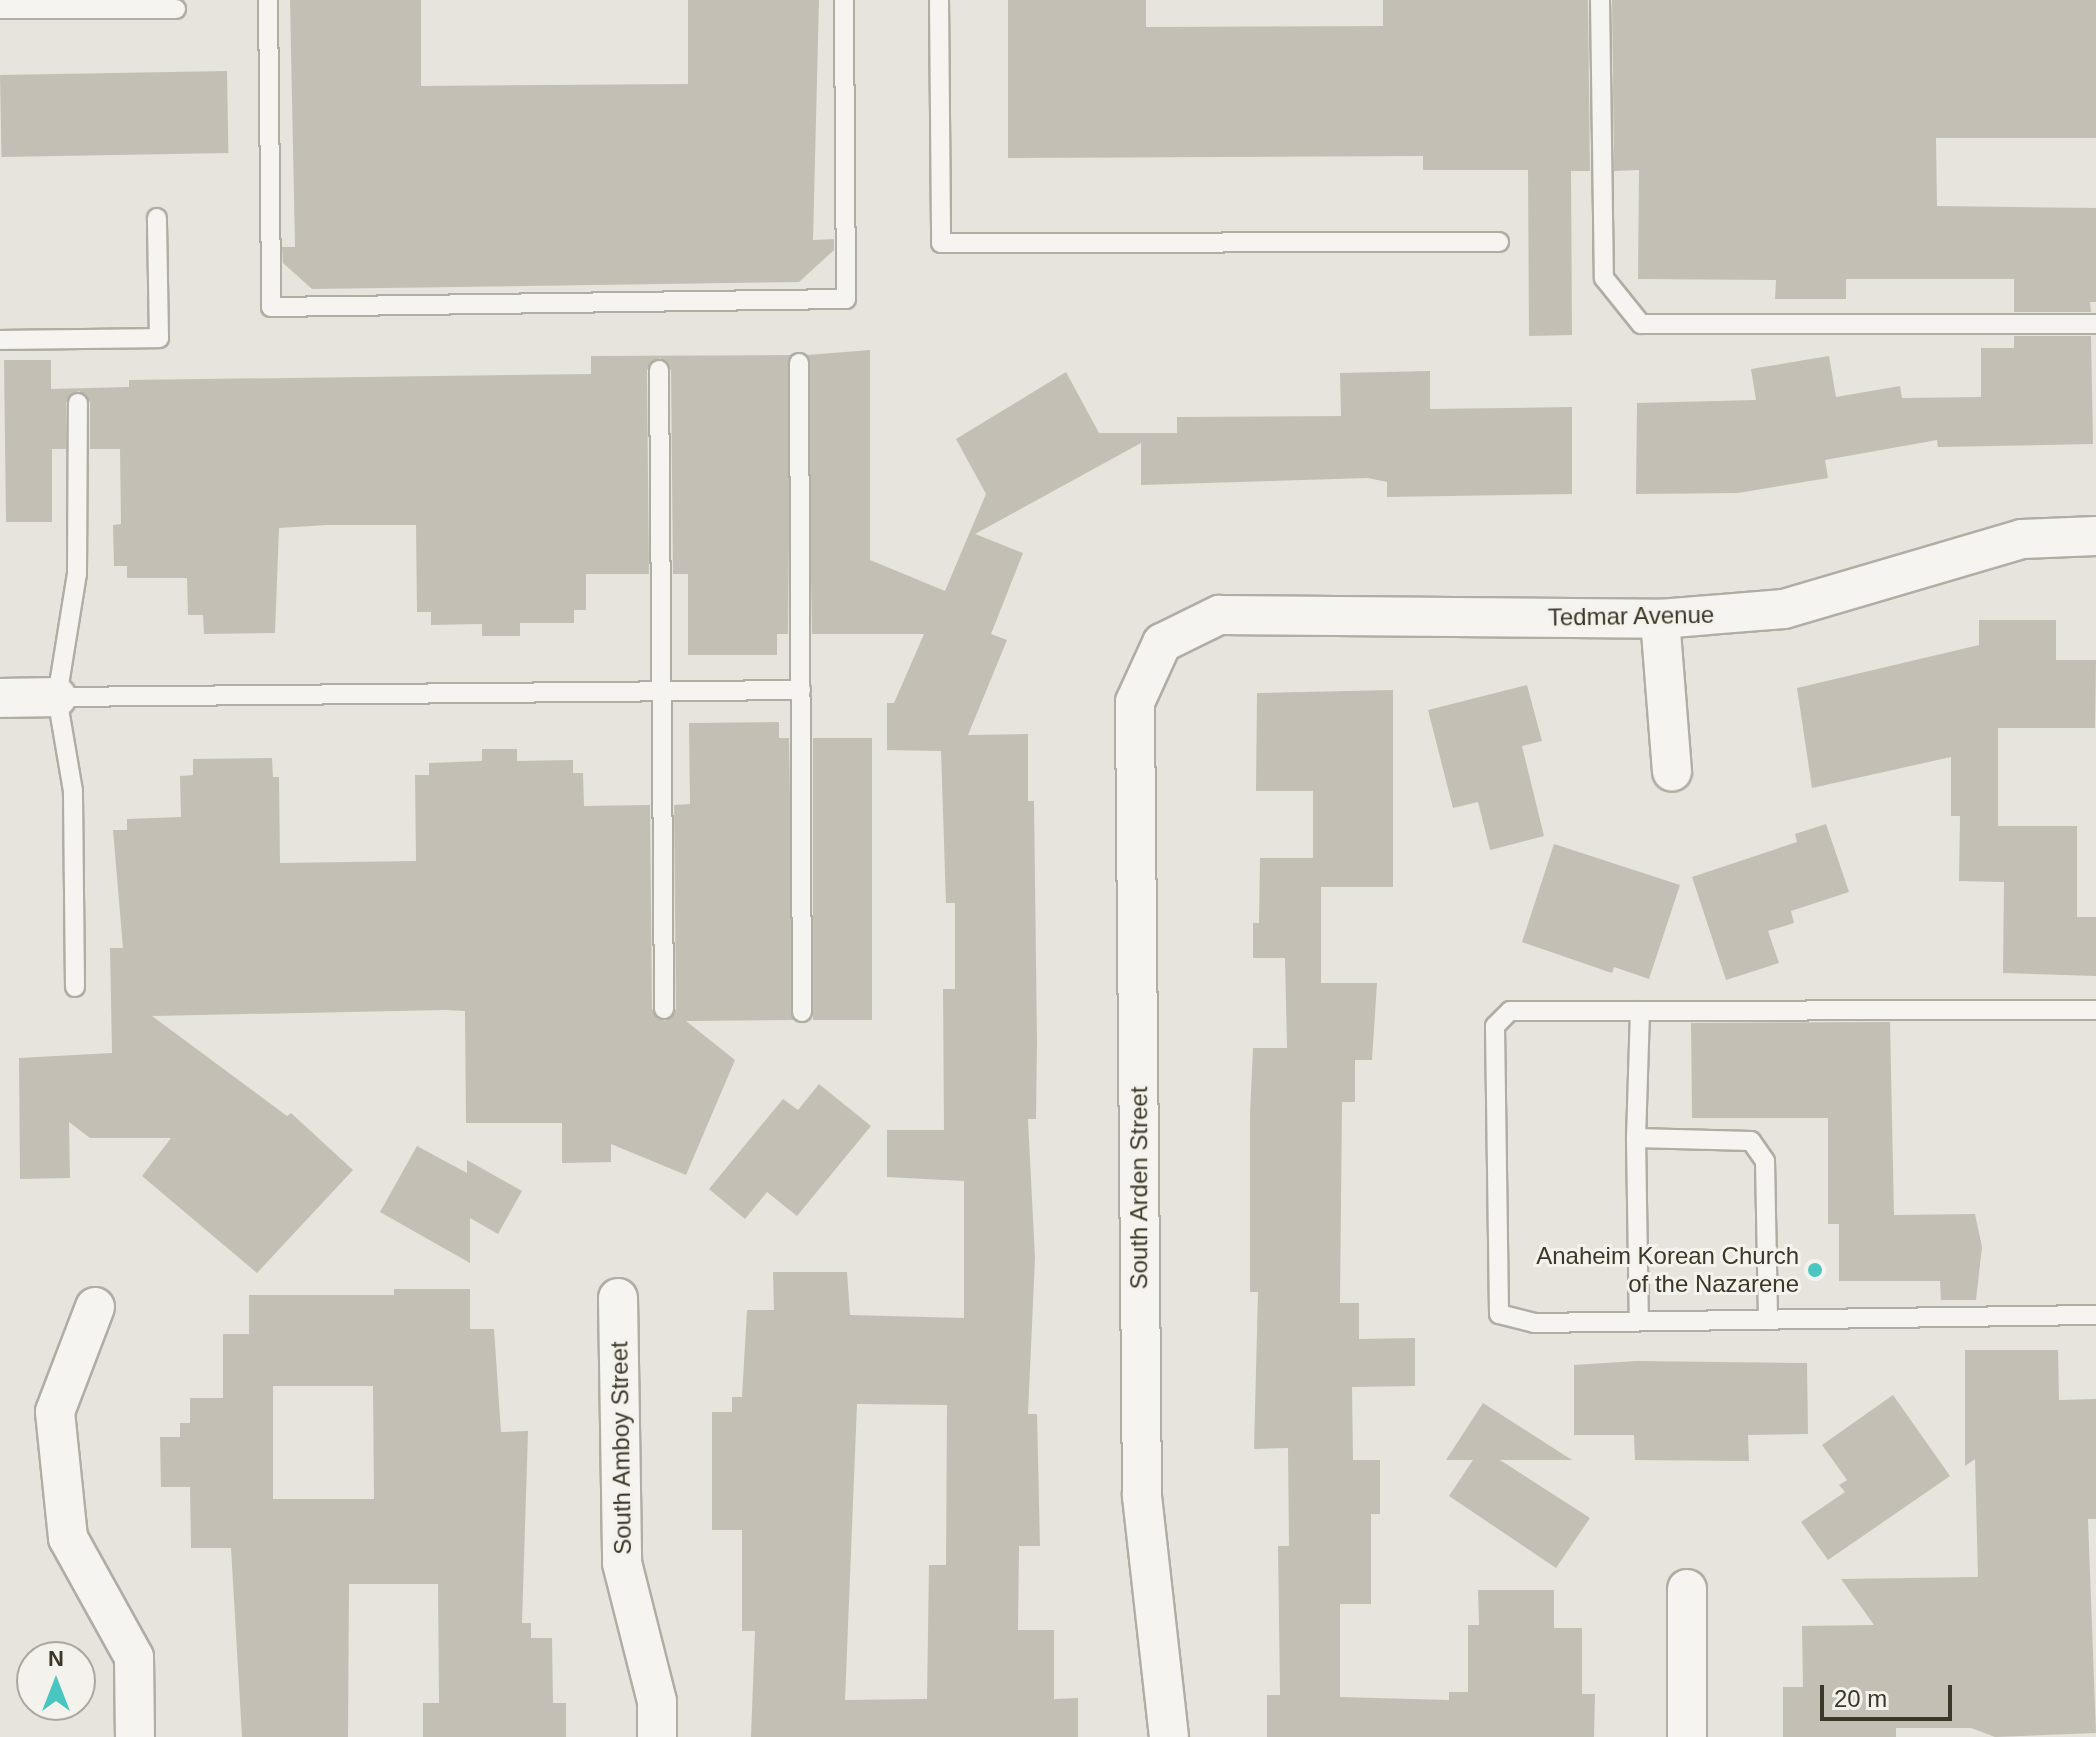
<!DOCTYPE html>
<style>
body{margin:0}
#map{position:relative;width:2096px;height:1737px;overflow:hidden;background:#e6e4dd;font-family:Helvetica,sans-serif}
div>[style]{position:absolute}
.building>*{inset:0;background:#c3bfb5;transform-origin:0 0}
.roads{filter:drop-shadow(2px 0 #b0ada3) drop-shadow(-2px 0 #b0ada3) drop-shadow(0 2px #b0ada3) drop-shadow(0 -2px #b0ada3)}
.lane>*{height:18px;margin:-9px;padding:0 9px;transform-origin:9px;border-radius:9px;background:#f5f4f0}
.street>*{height:38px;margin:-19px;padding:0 19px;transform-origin:19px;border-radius:19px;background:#f5f4f0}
.dots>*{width:22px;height:22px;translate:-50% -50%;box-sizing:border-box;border:4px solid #f4f2ed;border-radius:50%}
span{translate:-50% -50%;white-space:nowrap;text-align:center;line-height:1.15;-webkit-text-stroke:6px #f4f2ed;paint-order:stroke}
.street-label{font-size:24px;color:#3c3728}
.poi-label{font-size:24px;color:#3c3728}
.right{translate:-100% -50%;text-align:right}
.north{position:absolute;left:16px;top:1641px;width:80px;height:80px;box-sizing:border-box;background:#f4f2ed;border:2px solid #aaa79e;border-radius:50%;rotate:0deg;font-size:22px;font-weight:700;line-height:32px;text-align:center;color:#3c3728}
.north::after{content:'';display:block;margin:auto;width:28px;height:36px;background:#48c6bf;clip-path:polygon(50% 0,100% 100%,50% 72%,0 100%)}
.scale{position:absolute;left:1820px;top:1685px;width:132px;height:36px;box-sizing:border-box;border:4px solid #3c3728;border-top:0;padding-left:10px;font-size:24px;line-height:28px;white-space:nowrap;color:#3c3728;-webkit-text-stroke:6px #f4f2ed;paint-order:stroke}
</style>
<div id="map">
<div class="building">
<i style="clip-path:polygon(290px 0,421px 0,421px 86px,688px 84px,688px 0,819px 0,813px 240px,834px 239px,834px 250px,799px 282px,312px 289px,283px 263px,282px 247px,295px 247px)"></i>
<i style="clip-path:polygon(1008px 0,1146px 0,1146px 27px,1383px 26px,1383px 0,1588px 0,1590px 171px,1571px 171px,1572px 335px,1529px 336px,1528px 170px,1423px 170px,1423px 156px,1008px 158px)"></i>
<i style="clip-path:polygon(1612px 0,2096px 0,2096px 138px,1936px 138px,1937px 206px,2096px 208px,2096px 302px,2090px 302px,2091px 312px,2014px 312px,2014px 279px,1846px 279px,1846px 299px,1775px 299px,1776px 280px,1638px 279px,1639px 170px,1614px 171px)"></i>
<i style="left:227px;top:71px;width:82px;height:227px;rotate:89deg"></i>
<i style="clip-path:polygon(2014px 336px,2091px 336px,2093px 444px,1938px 447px,1937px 440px,1825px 460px,1828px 478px,1738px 493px,1636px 494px,1637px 403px,1756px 400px,1751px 369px,1829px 356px,1836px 397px,1900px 386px,1902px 398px,1981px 397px,1981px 348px,2014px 348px)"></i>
<i style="clip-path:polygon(evenodd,870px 350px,870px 560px,945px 591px,986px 494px,956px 439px,1066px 372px,1099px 433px,1177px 433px,1177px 417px,1341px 416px,1340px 373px,1430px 371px,1430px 409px,1572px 407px,1572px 494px,1387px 497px,1387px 482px,1368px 478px,1141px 485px,1141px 443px,975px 534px,1023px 553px,991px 634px,1007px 640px,968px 735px,1028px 734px,1028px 801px,1034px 801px,1037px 1041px,1036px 1119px,1028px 1119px,1035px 1258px,1028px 1414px,1037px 1414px,1040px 1546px,1019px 1546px,1018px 1630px,1054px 1630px,1054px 1699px,1078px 1698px,1078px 1737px,751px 1737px,755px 1631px,742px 1631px,742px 1530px,712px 1530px,712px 1412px,732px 1412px,732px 1397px,742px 1397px,747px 1310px,774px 1310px,773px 1272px,847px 1272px,850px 1315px,964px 1318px,964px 1181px,887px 1177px,887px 1130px,944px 1130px,943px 989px,955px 989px,955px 903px,946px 903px,941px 751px,887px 750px,887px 703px,894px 703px,924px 634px,812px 634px,807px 355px,870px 350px,857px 1404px,947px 1405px,946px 1565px,929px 1565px,927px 1699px,845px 1700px,857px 1404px)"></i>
<i style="clip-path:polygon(791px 355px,788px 634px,777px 634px,777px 655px,688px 655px,688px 574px,673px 574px,671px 370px,660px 358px,647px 370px,649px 574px,586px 574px,586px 610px,574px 610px,574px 623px,520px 623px,520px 636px,482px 636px,482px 624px,431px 625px,431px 612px,417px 612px,416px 525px,327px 525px,279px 528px,275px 633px,204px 634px,203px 615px,188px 615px,187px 578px,127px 578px,127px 566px,114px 566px,113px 525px,121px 524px,120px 449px,90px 449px,90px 402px,79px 391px,66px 402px,66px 449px,52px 449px,52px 522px,6px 522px,4px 360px,51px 360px,51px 389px,129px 387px,129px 380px,591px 374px,591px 356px)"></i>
<i style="clip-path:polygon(1979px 620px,2056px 620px,2056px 660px,2096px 660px,2095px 728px,1998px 728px,1998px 826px,2077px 826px,2077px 917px,2096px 917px,2096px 976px,2003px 973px,2004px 882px,1959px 881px,1960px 816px,1951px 816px,1951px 757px,1812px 788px,1797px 688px,1979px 645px)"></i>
<i style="clip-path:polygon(1527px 685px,1542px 741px,1522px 746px,1544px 836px,1490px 850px,1478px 802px,1453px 808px,1428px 710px)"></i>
<i style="clip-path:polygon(1393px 690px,1393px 887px,1321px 887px,1321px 983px,1377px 983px,1372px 1060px,1355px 1060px,1355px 1102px,1342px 1102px,1340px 1303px,1359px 1303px,1359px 1339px,1415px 1338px,1415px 1386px,1352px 1387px,1353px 1460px,1380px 1460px,1380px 1514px,1371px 1514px,1371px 1604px,1340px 1604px,1340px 1697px,1449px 1700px,1449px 1692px,1468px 1692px,1468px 1625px,1479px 1625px,1478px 1590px,1554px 1590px,1554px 1628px,1582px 1628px,1582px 1694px,1595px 1694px,1594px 1737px,1267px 1737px,1267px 1695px,1280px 1695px,1278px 1546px,1289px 1546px,1288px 1448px,1254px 1449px,1258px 1292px,1250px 1292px,1250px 1115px,1253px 1048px,1287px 1048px,1285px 958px,1253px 958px,1253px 923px,1259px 923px,1260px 858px,1313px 858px,1313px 791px,1256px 791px,1257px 693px)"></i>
<i style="clip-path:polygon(779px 722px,779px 738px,789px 738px,794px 1020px,686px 1021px,735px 1060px,686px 1175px,611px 1144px,611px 1162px,562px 1163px,562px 1123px,466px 1123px,465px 1011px,445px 1010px,152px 1016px,287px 1116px,291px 1113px,353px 1170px,257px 1273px,142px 1176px,171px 1138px,90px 1138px,69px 1122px,70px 1178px,20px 1179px,19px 1058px,112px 1053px,110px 948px,123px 948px,113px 830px,127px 830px,127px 819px,181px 817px,180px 776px,193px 775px,193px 759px,272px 758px,273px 777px,279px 777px,280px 863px,416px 861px,415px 775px,429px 775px,429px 763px,482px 761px,482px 749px,517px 749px,517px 761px,573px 760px,573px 773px,583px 773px,584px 806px,650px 805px,652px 1009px,665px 1021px,676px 1009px,674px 805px,690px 804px,689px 723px)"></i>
<i style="left:813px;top:738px;width:59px;height:282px"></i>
<i style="clip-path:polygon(1826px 824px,1849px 892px,1791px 911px,1794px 923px,1768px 931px,1779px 963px,1726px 980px,1692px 877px,1797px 842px,1795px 834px)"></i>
<i style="clip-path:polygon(1554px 844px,1680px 885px,1649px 979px,1614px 967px,1612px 973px,1522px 942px)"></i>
<i style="clip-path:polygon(1890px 1022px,1894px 1215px,1975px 1214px,1982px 1247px,1976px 1300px,1941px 1300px,1940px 1281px,1839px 1281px,1839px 1224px,1828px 1224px,1828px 1118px,1692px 1118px,1691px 1023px)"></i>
<i style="clip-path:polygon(819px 1084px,871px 1126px,797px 1216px,767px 1192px,745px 1219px,709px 1189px,783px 1099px,798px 1110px)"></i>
<i style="clip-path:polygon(417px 1146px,467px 1173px,467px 1160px,522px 1191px,498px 1234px,470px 1218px,470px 1263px,380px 1212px)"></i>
<i style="clip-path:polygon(evenodd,394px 1289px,470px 1289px,470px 1329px,494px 1329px,501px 1432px,528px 1431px,522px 1623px,531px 1623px,531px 1638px,552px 1638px,553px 1703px,566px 1703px,566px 1737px,423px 1737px,423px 1703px,439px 1703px,438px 1584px,349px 1584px,348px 1737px,242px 1737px,231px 1548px,191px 1548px,190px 1487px,161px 1487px,160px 1437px,180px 1437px,180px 1423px,190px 1423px,190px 1398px,223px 1398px,223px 1334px,249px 1334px,249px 1295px,394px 1295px,394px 1289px,273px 1386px,373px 1386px,374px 1499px,273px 1499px,273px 1386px)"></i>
<i style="clip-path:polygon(1965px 1350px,2058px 1350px,2059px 1400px,2096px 1399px,2096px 1519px,2088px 1519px,2096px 1733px,1995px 1737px,1971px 1728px,1896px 1728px,1896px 1737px,1783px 1737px,1783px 1687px,1803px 1687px,1802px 1626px,1874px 1625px,1841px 1579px,1978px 1577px,1975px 1459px,1965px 1466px)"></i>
<i style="clip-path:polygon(1637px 1361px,1807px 1363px,1808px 1434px,1748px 1435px,1749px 1461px,1635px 1460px,1634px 1435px,1574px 1435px,1574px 1365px)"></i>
<i style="clip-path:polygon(1893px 1395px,1950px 1476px,1828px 1560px,1801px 1522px,1845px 1492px,1839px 1485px,1847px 1480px,1822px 1445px)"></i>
<i style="clip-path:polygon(1483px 1403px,1572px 1460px,1500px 1460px,1590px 1518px,1556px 1568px,1449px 1496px,1473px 1460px,1446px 1460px)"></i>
</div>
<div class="roads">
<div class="lane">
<i style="left:268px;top:0;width:307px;rotate:89.4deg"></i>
<i style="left:271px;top:307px;width:575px;rotate:-0.8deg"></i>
<i style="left:846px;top:299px;width:299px;rotate:-90.4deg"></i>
<i style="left:939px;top:0;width:243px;rotate:89.5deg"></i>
<i style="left:941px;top:243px;width:558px;rotate:-0.1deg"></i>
<i style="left:1600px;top:0;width:278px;rotate:89.2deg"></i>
<i style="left:1604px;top:278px;width:59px;rotate:51.2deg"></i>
<i style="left:1641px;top:324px;width:455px"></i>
<i style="left:0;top:9px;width:176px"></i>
<i style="left:0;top:340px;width:159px;rotate:-0.7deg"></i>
<i style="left:159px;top:338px;width:120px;rotate:-91deg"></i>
<i style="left:799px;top:363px;width:649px;rotate:89.74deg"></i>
<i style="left:659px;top:370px;width:639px;rotate:89.55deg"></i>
<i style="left:57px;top:697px;width:744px;rotate:-0.54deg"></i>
<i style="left:75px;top:987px;width:196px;rotate:-90.6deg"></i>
<i style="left:73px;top:791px;width:95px;rotate:-99.7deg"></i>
<i style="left:57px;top:697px;width:125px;rotate:-80.8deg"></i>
<i style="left:77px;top:574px;width:171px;rotate:-89.7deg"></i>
<i style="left:2096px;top:1010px;width:586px;rotate:179.9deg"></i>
<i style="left:1510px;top:1011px;width:21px;rotate:135deg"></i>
<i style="left:1495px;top:1026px;width:288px;rotate:89.2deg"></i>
<i style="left:1499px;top:1314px;width:36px;rotate:14deg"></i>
<i style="left:1534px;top:1323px;width:562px;rotate:-0.82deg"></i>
<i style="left:1640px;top:1011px;width:127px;rotate:91.8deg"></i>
<i style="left:1636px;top:1138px;width:115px;rotate:1.5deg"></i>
<i style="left:1751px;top:1141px;width:24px;rotate:55deg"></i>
<i style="left:1765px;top:1161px;width:159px;rotate:88.9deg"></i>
<i style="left:1636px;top:1138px;width:183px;rotate:89.1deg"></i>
</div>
<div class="street">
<i style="left:1660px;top:619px;width:153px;rotate:85.5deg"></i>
<i style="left:0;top:698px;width:57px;rotate:-1deg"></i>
<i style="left:618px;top:1298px;width:265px;rotate:89.1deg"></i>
<i style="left:622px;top:1563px;width:142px;rotate:75.8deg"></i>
<i style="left:657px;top:1701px;width:36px;rotate:90deg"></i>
<i style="left:95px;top:1307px;width:112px;rotate:110.9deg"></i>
<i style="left:55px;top:1412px;width:127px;rotate:84.1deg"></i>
<i style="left:68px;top:1538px;width:136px;rotate:61deg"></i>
<i style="left:134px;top:1657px;width:80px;rotate:89.3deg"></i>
<i style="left:1687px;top:1589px;width:148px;rotate:90deg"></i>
<i style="left:1169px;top:1737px;width:243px;rotate:-96.4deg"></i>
<i style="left:1142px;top:1496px;width:794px;rotate:-90.51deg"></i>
<i style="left:1135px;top:702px;width:65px;rotate:-65.4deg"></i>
<i style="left:1162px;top:643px;width:64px;rotate:-26.2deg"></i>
<i style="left:1219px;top:615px;width:441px;rotate:0.5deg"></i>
<i style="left:1660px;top:619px;width:124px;rotate:-4.6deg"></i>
<i style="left:1784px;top:609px;width:248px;rotate:-16.4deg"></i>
<i style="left:2022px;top:539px;width:74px;rotate:-2.3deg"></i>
</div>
</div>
<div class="dots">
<i style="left:1815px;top:1270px;background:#48c6bf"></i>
</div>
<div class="street-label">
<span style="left:1631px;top:616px;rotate:-1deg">Tedmar Avenue</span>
<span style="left:1139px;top:1188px;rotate:-90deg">South Arden Street</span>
<span style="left:621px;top:1448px;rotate:-91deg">South Amboy Street</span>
</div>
<div class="poi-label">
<span class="right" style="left:1799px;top:1270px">Anaheim Korean Church<br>of the Nazarene</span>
</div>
<div class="north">N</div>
<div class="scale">20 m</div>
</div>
